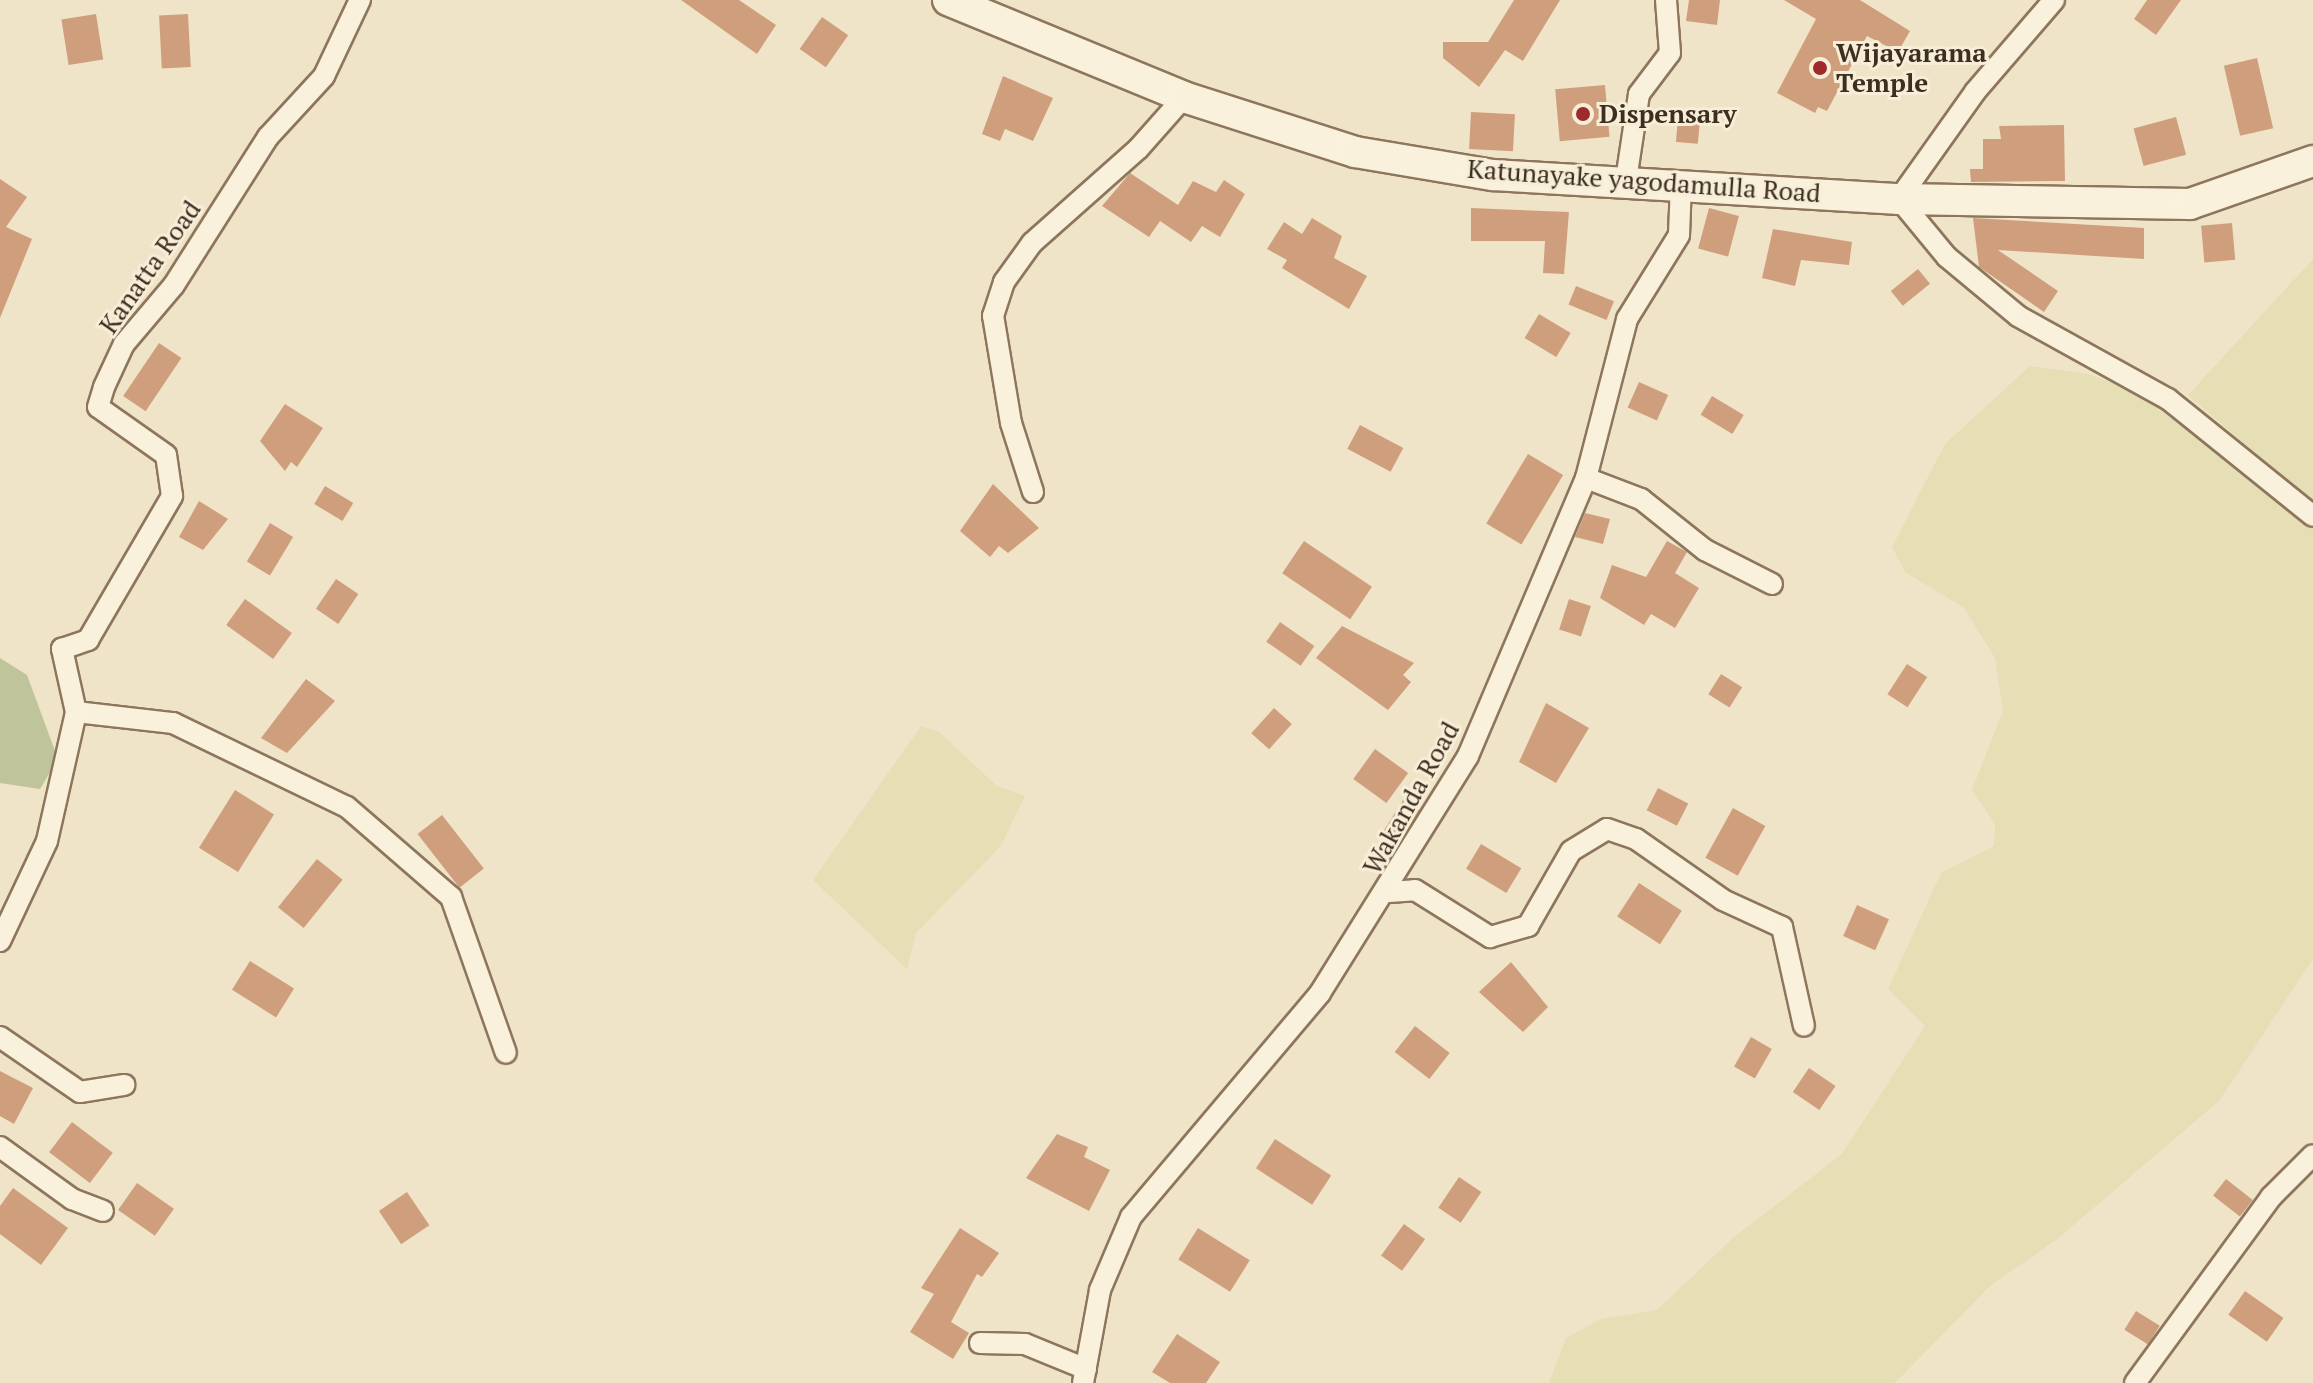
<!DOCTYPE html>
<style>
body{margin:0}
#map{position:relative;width:2313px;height:1383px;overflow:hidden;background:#f0e4c8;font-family:"PT Serif",serif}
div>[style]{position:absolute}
.farmland>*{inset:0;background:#e6deb5}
.cemetery>*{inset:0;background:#bfc49a}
.building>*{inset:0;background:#cf9f7d;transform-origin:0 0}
.roads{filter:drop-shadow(2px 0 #8d765c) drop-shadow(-2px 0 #8d765c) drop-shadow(0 2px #8d765c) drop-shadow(0 -2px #8d765c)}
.street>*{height:20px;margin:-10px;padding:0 10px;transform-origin:10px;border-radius:10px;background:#faf1dc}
.secondary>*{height:30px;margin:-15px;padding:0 15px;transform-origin:15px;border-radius:15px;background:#faf1dc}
.dots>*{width:22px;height:22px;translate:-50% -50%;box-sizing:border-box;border:4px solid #f7eed8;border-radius:50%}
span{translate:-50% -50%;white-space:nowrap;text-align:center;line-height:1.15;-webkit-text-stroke:6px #f7eed8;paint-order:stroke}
.poi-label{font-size:26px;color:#3d2e20;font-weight:700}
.left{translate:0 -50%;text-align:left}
.street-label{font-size:26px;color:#3d2e20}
</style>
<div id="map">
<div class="farmland">
<i style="clip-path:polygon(2313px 259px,2313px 504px,2188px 395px)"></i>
<i style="clip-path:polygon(2030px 366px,2088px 374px,2136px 392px,2313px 524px,2313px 959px,2219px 1101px,2056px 1240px,1990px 1286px,1895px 1383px,1549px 1383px,1566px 1338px,1601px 1319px,1657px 1310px,1733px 1238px,1842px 1154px,1925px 1026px,1888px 989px,1941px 873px,1994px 846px,1995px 824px,1972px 790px,2003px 711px,1995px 658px,1964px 608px,1905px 572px,1892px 547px,1945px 444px)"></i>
<i style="clip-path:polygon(921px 726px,939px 732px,997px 786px,1025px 796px,1001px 846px,916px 933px,907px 969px,813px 880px)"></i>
</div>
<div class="cemetery">
<i style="clip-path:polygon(0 658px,27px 675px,58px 759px,40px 789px,0 783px)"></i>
</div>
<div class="building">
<i style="clip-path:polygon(681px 0,739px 0,776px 25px,757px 54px)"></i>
<i style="clip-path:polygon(1514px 0,1560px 0,1523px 61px,1505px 50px,1479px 87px,1443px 58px,1443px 42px,1488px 42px)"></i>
<i style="clip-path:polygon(1689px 0,1720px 0,1717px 25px,1686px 21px)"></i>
<i style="clip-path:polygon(1784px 0,1860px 0,1910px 31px,1898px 52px,1867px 36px,1827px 111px,1818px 107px,1815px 113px,1777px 93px,1816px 19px)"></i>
<i style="clip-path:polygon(2147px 0,2181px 0,2156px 35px,2134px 19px)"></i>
<i style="left:96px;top:14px;width:46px;height:35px;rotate:81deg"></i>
<i style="left:188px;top:14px;width:53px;height:29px;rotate:87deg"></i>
<i style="left:822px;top:17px;width:32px;height:39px;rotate:35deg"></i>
<i style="left:2257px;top:58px;width:72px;height:34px;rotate:77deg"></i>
<i style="clip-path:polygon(1003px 76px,1053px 98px,1033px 141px,1005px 129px,1000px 141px,982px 134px)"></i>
<i style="left:1605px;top:85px;width:52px;height:50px;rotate:85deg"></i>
<i style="left:1471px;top:112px;width:44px;height:37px;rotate:3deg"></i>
<i style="left:2176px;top:117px;width:39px;height:44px;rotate:75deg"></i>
<i style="left:1678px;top:118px;width:22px;height:24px;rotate:5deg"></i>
<i style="clip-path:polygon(2064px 125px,2065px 181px,1971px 182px,1970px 169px,1983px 169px,1983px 139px,2001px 139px,1999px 126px)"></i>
<i style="clip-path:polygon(1130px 173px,1178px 205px,1193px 181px,1216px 192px,1224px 180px,1245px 194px,1220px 237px,1202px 226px,1191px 242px,1160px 221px,1149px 237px,1102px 206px)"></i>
<i style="clip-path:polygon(0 179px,27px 197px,6px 227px,32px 239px,0 318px)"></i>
<i style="clip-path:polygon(1471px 208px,1569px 212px,1564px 274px,1543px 273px,1545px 241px,1471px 241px)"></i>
<i style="left:1709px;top:208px;width:31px;height:42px;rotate:15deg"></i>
<i style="clip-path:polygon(1312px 218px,1342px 236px,1334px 258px,1367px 276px,1349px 309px,1282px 268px,1287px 260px,1267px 249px,1284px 222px,1302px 234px)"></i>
<i style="clip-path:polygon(1973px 218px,2144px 228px,2144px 259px,1998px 250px,2058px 291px,2044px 312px,1979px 267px)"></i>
<i style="left:2232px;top:223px;width:37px;height:31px;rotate:85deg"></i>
<i style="clip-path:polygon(1773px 229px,1852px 242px,1849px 265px,1801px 260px,1795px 286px,1762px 278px)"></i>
<i style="left:1918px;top:269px;width:19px;height:35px;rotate:51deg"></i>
<i style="left:1576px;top:286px;width:41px;height:20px;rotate:22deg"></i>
<i style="left:1539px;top:314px;width:37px;height:28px;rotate:31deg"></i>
<i style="left:159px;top:343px;width:27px;height:64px;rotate:34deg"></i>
<i style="left:1639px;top:382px;width:32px;height:28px;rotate:24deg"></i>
<i style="left:1712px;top:396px;width:37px;height:22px;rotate:31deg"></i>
<i style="clip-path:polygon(285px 404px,323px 428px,297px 467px,291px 462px,285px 471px,260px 441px)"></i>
<i style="left:1360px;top:425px;width:49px;height:27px;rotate:28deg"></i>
<i style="left:1528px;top:454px;width:41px;height:81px;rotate:31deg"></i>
<i style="clip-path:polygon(993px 484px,1039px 528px,1008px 553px,999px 546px,990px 557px,960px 531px)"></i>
<i style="left:325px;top:486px;width:33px;height:21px;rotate:31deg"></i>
<i style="clip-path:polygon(199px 501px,228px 519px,203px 550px,179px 537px)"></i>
<i style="clip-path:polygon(1585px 513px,1610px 519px,1603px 544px,1575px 537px)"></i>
<i style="left:270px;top:523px;width:27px;height:45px;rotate:31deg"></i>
<i style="left:1304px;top:541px;width:82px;height:39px;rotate:34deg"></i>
<i style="clip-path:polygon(1667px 541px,1687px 552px,1675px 573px,1699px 588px,1675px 628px,1651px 614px,1644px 625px,1600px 598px,1612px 565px,1646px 577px)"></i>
<i style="left:336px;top:579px;width:27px;height:36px;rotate:34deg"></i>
<i style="left:245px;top:599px;width:58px;height:32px;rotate:36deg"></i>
<i style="left:1569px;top:599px;width:23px;height:32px;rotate:18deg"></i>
<i style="left:1280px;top:622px;width:42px;height:24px;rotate:35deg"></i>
<i style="clip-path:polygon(1342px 626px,1414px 663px,1403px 675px,1411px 682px,1388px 710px,1316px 658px)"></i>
<i style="left:1907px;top:664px;width:24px;height:36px;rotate:33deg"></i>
<i style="left:1721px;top:674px;width:25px;height:24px;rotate:32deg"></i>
<i style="clip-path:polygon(306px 679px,335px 701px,287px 753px,261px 738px)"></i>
<i style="clip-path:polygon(1546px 703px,1589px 728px,1556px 783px,1519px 762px)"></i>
<i style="left:1274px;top:708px;width:24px;height:34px;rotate:42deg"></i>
<i style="left:1375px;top:749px;width:41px;height:37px;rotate:36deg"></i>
<i style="left:1658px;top:788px;width:34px;height:25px;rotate:27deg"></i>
<i style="left:235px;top:790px;width:46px;height:68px;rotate:32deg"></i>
<i style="left:1403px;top:800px;width:19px;height:41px;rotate:32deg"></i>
<i style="left:1733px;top:808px;width:37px;height:57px;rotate:29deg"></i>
<i style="left:442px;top:815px;width:68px;height:31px;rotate:52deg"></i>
<i style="left:1481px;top:844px;width:47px;height:29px;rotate:31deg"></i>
<i style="left:317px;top:859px;width:33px;height:62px;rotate:39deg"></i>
<i style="left:1639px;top:883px;width:51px;height:40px;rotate:33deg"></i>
<i style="left:1857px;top:905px;width:35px;height:34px;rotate:24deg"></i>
<i style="left:250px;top:961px;width:52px;height:34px;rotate:32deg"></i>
<i style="clip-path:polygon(1511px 962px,1548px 1007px,1523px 1032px,1479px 992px)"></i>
<i style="left:1415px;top:1026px;width:44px;height:33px;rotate:38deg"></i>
<i style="left:1751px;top:1037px;width:24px;height:34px;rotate:30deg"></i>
<i style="left:1809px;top:1068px;width:32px;height:29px;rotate:34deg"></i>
<i style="clip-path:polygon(0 1071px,33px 1088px,14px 1124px,0 1116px)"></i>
<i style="left:72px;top:1122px;width:51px;height:38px;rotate:37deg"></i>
<i style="clip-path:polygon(1057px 1134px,1088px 1147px,1084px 1157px,1110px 1170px,1089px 1211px,1026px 1178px)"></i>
<i style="left:1275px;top:1139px;width:67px;height:35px;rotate:33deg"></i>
<i style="left:1459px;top:1177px;width:27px;height:37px;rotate:34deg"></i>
<i style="left:2226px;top:1179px;width:34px;height:21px;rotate:38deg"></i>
<i style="left:137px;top:1183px;width:45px;height:33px;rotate:35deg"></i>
<i style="clip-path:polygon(13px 1188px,68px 1228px,41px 1265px,0 1234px,0 1206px)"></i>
<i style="left:407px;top:1192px;width:40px;height:34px;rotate:56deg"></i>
<i style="left:1404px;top:1224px;width:26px;height:39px;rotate:36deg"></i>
<i style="clip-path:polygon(960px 1228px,999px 1253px,982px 1277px,977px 1274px,951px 1322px,969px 1333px,953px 1359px,910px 1332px,934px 1294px,921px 1288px)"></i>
<i style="left:1198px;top:1228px;width:61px;height:37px;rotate:32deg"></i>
<i style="left:2245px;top:1291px;width:47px;height:29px;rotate:35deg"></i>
<i style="left:2136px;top:1311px;width:28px;height:22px;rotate:32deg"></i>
<i style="clip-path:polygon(1177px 1334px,1220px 1362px,1206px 1383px,1170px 1383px,1152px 1372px)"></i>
</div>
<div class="roads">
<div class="street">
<i style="left:2054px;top:0;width:121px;rotate:130.7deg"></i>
<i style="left:1975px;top:92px;width:131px;rotate:125.4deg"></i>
<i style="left:1899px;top:199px;width:75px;rotate:50.4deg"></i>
<i style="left:1947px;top:257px;width:92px;rotate:39.7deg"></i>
<i style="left:2018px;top:316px;width:171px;rotate:29deg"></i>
<i style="left:2168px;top:399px;width:186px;rotate:38.9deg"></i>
<i style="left:1626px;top:180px;width:87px;rotate:-81.4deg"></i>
<i style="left:1639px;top:94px;width:51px;rotate:-52.9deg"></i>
<i style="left:1670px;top:53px;width:53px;rotate:-94.3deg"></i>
<i style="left:1586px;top:478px;width:59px;rotate:20.9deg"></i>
<i style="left:1641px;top:499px;width:82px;rotate:38.6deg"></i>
<i style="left:1705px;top:550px;width:75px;rotate:26.9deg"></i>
<i style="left:1033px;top:492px;width:72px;rotate:-107.7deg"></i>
<i style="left:1011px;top:423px;width:109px;rotate:-99.5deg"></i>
<i style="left:993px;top:316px;width:36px;rotate:-72deg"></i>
<i style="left:1004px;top:282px;width:48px;rotate:-54.3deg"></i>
<i style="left:1032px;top:243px;width:142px;rotate:-41.6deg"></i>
<i style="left:1138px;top:149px;width:69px;rotate:-48.5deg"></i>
<i style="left:76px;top:712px;width:98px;rotate:6.5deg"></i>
<i style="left:173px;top:723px;width:193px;rotate:25.8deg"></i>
<i style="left:347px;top:807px;width:138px;rotate:40.9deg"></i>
<i style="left:451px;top:897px;width:165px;rotate:70.6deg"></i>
<i style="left:1389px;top:892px;width:26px;rotate:-4deg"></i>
<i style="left:1415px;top:890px;width:89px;rotate:32.1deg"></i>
<i style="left:1490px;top:937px;width:40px;rotate:-16deg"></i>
<i style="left:1528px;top:926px;width:86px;rotate:-60.2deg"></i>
<i style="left:1571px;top:851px;width:42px;rotate:-31.4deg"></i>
<i style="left:1607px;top:829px;width:31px;rotate:19deg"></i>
<i style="left:1636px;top:839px;width:106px;rotate:35deg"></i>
<i style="left:1723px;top:900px;width:65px;rotate:24.6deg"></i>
<i style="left:1782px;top:927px;width:101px;rotate:77.5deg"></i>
<i style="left:0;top:941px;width:110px;rotate:-64.8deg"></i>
<i style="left:47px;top:841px;width:132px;rotate:-77.3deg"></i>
<i style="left:76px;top:712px;width:65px;rotate:-102.5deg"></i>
<i style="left:62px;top:649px;width:28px;rotate:-19deg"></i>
<i style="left:88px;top:640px;width:167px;rotate:-59.7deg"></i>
<i style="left:172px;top:496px;width:41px;rotate:-98.3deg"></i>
<i style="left:166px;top:455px;width:83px;rotate:-144.8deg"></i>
<i style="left:98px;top:407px;width:21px;rotate:-73deg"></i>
<i style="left:104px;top:387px;width:47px;rotate:-65.1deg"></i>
<i style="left:124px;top:344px;width:77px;rotate:-49.7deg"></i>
<i style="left:174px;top:285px;width:175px;rotate:-57.6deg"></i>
<i style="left:268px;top:137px;width:83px;rotate:-47.4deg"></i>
<i style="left:324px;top:76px;width:84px;rotate:-64.7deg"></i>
<i style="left:0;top:1037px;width:97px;rotate:34.5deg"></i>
<i style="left:80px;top:1092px;width:45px;rotate:-9deg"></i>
<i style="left:0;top:1147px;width:89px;rotate:35.8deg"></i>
<i style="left:72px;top:1199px;width:33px;rotate:21deg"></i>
<i style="left:980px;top:1343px;width:45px;rotate:1.3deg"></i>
<i style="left:1025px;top:1344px;width:66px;rotate:22.3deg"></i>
<i style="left:1083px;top:1383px;width:95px;rotate:-79.6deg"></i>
<i style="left:1100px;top:1290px;width:79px;rotate:-67deg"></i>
<i style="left:1131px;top:1217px;width:293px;rotate:-49.8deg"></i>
<i style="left:1320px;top:993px;width:279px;rotate:-58deg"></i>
<i style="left:1468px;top:756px;width:302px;rotate:-67deg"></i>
<i style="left:1586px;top:478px;width:164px;rotate:-75.5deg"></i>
<i style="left:1627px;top:319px;width:99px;rotate:-58.2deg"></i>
<i style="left:1679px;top:235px;width:53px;rotate:-87.8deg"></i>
<i style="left:2135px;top:1383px;width:230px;rotate:-53.8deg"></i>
<i style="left:2271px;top:1197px;width:59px;rotate:-45deg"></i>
</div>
<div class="secondary">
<i style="left:948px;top:0;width:255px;rotate:22.3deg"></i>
<i style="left:1184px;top:97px;width:180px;rotate:17.8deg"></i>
<i style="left:1355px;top:152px;width:140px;rotate:9.5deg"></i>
<i style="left:1493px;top:175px;width:407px;rotate:3.4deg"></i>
<i style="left:1899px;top:199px;width:291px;rotate:1deg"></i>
<i style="left:2190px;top:204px;width:130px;rotate:-19.3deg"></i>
</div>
</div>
<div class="dots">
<i style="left:1820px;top:68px;background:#9e2a2b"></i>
<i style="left:1583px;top:114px;background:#9e2a2b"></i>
</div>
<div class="poi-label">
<span class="left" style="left:1836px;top:68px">Wijayarama<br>Temple</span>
<span class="left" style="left:1599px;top:114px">Dispensary</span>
</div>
<div class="street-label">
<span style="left:1644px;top:181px;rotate:4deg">Katunayake yagodamulla Road</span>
<span style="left:150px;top:267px;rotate:-55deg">Kanatta Road</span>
<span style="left:1411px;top:798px;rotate:-61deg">Wakanda Road</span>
</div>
</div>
